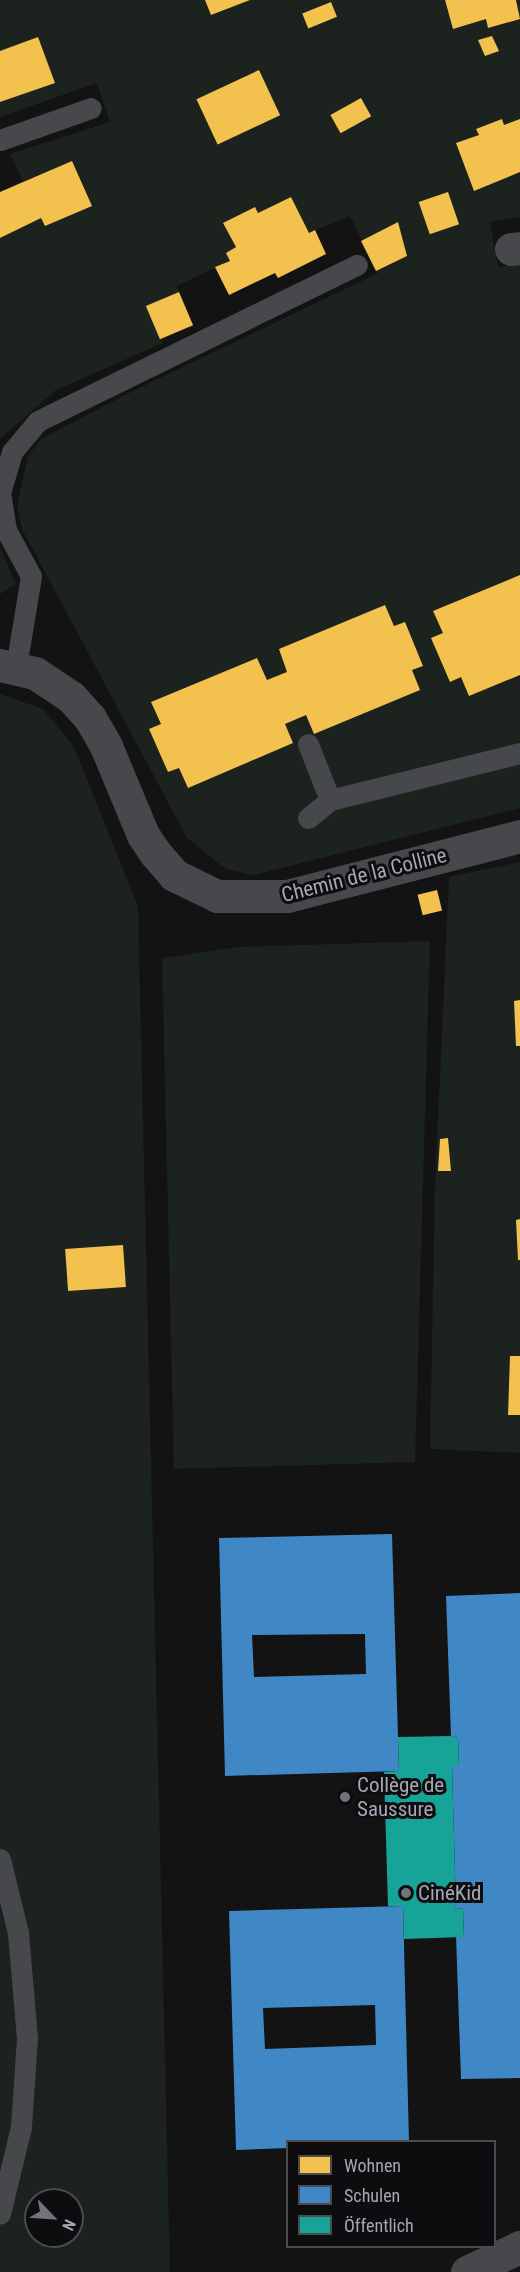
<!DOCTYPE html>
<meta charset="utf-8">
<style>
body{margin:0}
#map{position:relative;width:520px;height:2272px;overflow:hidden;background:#131313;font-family:"Roboto Condensed",sans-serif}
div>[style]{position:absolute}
.green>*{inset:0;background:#1c221d}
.homes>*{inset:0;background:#f2c14e;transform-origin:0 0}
.schools>*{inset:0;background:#3f88c5}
.public>*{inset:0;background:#17a398}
.service>*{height:21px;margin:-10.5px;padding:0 10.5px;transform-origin:10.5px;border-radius:10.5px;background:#47484c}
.minor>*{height:33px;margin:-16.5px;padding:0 16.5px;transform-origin:16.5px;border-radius:16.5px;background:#47484c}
.tertiary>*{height:33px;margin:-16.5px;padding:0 16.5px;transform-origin:16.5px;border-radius:16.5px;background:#47484c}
.dots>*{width:16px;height:16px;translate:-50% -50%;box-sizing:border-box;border:3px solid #0d0d0f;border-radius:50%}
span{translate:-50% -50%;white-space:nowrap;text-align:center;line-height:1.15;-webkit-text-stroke:6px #0d0d0f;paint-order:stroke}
.street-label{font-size:21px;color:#a4a8b5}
.poi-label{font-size:21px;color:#a4a8b5}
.left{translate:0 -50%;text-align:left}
.legend{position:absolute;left:286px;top:2140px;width:210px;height:108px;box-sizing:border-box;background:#0d0d0f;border:2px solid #494b51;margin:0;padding:8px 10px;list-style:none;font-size:18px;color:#a4a8b5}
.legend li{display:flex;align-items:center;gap:12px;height:30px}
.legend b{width:30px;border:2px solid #494b51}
.north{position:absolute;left:24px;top:2188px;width:60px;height:60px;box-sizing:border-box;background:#0d0d0f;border:2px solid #494b51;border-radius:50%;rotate:115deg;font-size:16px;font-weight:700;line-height:24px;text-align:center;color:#a4a8b5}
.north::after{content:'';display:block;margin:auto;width:21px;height:27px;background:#71747c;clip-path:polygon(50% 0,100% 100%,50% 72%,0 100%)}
</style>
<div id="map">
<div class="green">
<i style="clip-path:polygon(0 0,520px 0,520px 217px,490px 222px,498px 267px,520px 264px,520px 808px,254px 875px,226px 869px,187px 838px,22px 529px,17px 506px,28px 456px,41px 439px,129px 393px,378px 273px,350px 216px,309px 233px,291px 197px,258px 213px,254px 207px,224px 223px,236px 247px,226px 253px,230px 261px,177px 286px,179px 292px,148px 308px,163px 343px,56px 390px,0 439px,0 192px,23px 181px,10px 154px,110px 122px,97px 83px,0 117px)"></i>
<i style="clip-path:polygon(0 548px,16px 584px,0 594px)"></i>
<i style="clip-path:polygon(evenodd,0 694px,43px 709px,73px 745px,138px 906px,170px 2272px,0 2272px,0 694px,36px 2200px,72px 2200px,72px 2236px,36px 2236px,36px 2200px)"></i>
<i style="clip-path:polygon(520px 862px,520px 1453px,430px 1449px,435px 1185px,449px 877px)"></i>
<i style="clip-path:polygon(430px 941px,415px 1462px,174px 1469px,162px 958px,238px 947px)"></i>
</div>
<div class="homes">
<i style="clip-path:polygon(205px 0,250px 0,211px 15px)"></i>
<i style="clip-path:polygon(445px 0,516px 0,520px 19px,488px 28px,486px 19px,453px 29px)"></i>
<i style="left:331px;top:2px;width:16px;height:31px;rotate:68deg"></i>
<i style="clip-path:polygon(492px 36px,499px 51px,485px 56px,478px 40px)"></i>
<i style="clip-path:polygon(38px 37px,55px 83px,0 102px,0 51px)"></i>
<i style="left:259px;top:70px;width:50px;height:69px;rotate:65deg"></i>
<i style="left:361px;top:98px;width:21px;height:35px;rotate:61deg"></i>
<i style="clip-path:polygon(502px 119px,504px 125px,520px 119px,520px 172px,474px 191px,456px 143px,479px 135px,476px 129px)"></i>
<i style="clip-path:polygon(72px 161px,92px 206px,45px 226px,41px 218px,0 238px,0 192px)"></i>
<i style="left:448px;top:192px;width:34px;height:31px;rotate:71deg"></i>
<i style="clip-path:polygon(291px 197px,309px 233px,315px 230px,326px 254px,278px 278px,275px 273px,229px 295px,215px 267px,230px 261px,226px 253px,236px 247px,223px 223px,255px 207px,258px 213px)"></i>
<i style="clip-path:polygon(398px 222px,407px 256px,376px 271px,361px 241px)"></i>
<i style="left:179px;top:292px;width:36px;height:36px;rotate:67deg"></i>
<i style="clip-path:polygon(520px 575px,520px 675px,469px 696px,461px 677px,450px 682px,431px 638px,443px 633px,433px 611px)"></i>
<i style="clip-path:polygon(385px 605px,394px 626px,405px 622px,423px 666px,412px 670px,420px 690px,314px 734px,306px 715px,285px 724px,293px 743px,188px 788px,179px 768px,168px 772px,149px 729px,161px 724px,151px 702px,257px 658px,267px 680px,287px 672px,279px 649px)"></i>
<i style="left:437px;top:890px;width:21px;height:20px;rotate:76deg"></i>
<i style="clip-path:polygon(520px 1000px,520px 1046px,516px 1046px,514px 1001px)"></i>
<i style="clip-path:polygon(448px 1138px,451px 1171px,438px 1171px,440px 1139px)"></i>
<i style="clip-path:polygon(520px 1219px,520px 1260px,518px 1260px,516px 1220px)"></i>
<i style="left:123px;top:1245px;width:42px;height:58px;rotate:86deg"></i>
<i style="clip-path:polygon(510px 1356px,520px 1356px,520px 1415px,508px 1415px)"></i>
</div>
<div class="schools">
<i style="clip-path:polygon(evenodd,392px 1534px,399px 1771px,225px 1776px,219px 1538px,392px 1534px,365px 1634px,366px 1674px,254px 1677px,252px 1635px,365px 1634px)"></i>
<i style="clip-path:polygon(520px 1593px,520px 2078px,461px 2079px,456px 1936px,464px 1937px,463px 1908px,456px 1909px,452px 1766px,459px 1766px,458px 1738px,451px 1736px,446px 1596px)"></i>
<i style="clip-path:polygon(evenodd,403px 1906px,409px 2142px,288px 2142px,288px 2148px,236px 2150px,229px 1911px,403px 1906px,375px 2005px,376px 2045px,265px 2049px,263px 2008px,375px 2005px)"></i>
</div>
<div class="public">
<i style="clip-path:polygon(451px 1736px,458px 1738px,459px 1766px,452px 1766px,456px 1909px,463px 1908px,464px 1937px,404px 1939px,403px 1906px,388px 1906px,384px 1772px,399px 1771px,398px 1737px)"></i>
</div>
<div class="service">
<i style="left:0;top:140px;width:96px;rotate:-19.4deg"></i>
<i style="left:16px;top:667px;width:92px;rotate:-80.6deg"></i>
<i style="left:31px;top:576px;width:52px;rotate:-118.5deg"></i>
<i style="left:6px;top:530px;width:37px;rotate:-99deg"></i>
<i style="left:0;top:493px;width:43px;rotate:-73.7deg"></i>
<i style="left:12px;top:452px;width:40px;rotate:-50deg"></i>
<i style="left:38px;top:421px;width:355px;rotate:-26.1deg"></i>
<i style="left:308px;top:744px;width:60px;rotate:68.6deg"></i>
<i style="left:308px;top:818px;width:28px;rotate:-39deg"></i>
<i style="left:330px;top:800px;width:196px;rotate:-13.9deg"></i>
<i style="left:0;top:1859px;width:76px;rotate:76.3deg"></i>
<i style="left:18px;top:1933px;width:105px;rotate:85.1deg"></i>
<i style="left:27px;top:2038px;width:89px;rotate:93.9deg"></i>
<i style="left:21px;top:2127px;width:89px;rotate:103.6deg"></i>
</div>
<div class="minor">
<i style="left:511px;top:249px;width:9px;rotate:-6deg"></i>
<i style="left:467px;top:2272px;width:59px;rotate:-25.3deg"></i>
</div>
<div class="tertiary">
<i style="left:0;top:665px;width:36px;rotate:13deg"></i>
<i style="left:35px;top:673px;width:43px;rotate:33.7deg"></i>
<i style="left:71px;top:697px;width:28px;rotate:48deg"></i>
<i style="left:90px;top:718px;width:32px;rotate:60deg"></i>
<i style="left:106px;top:746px;width:96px;rotate:67.4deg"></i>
<i style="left:143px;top:835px;width:23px;rotate:56deg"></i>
<i style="left:156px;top:854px;width:28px;rotate:49deg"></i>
<i style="left:174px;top:875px;width:48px;rotate:26deg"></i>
<i style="left:217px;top:896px;width:70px"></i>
<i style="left:287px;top:896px;width:241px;rotate:-14.4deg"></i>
</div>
<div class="dots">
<i style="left:345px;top:1797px;background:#71747c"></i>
<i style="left:406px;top:1893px;background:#71747c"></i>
</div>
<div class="street-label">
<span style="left:364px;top:875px;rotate:-14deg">Chemin de la Colline</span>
</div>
<div class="poi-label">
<span class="left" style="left:357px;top:1797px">Collège de<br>Saussure</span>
<span class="left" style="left:418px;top:1893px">CinéKid</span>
</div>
<ul class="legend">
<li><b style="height:16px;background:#f2c14e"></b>Wohnen</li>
<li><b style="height:16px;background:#3f88c5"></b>Schulen</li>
<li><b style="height:16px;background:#17a398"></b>Öffentlich</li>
</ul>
<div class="north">N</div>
</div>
